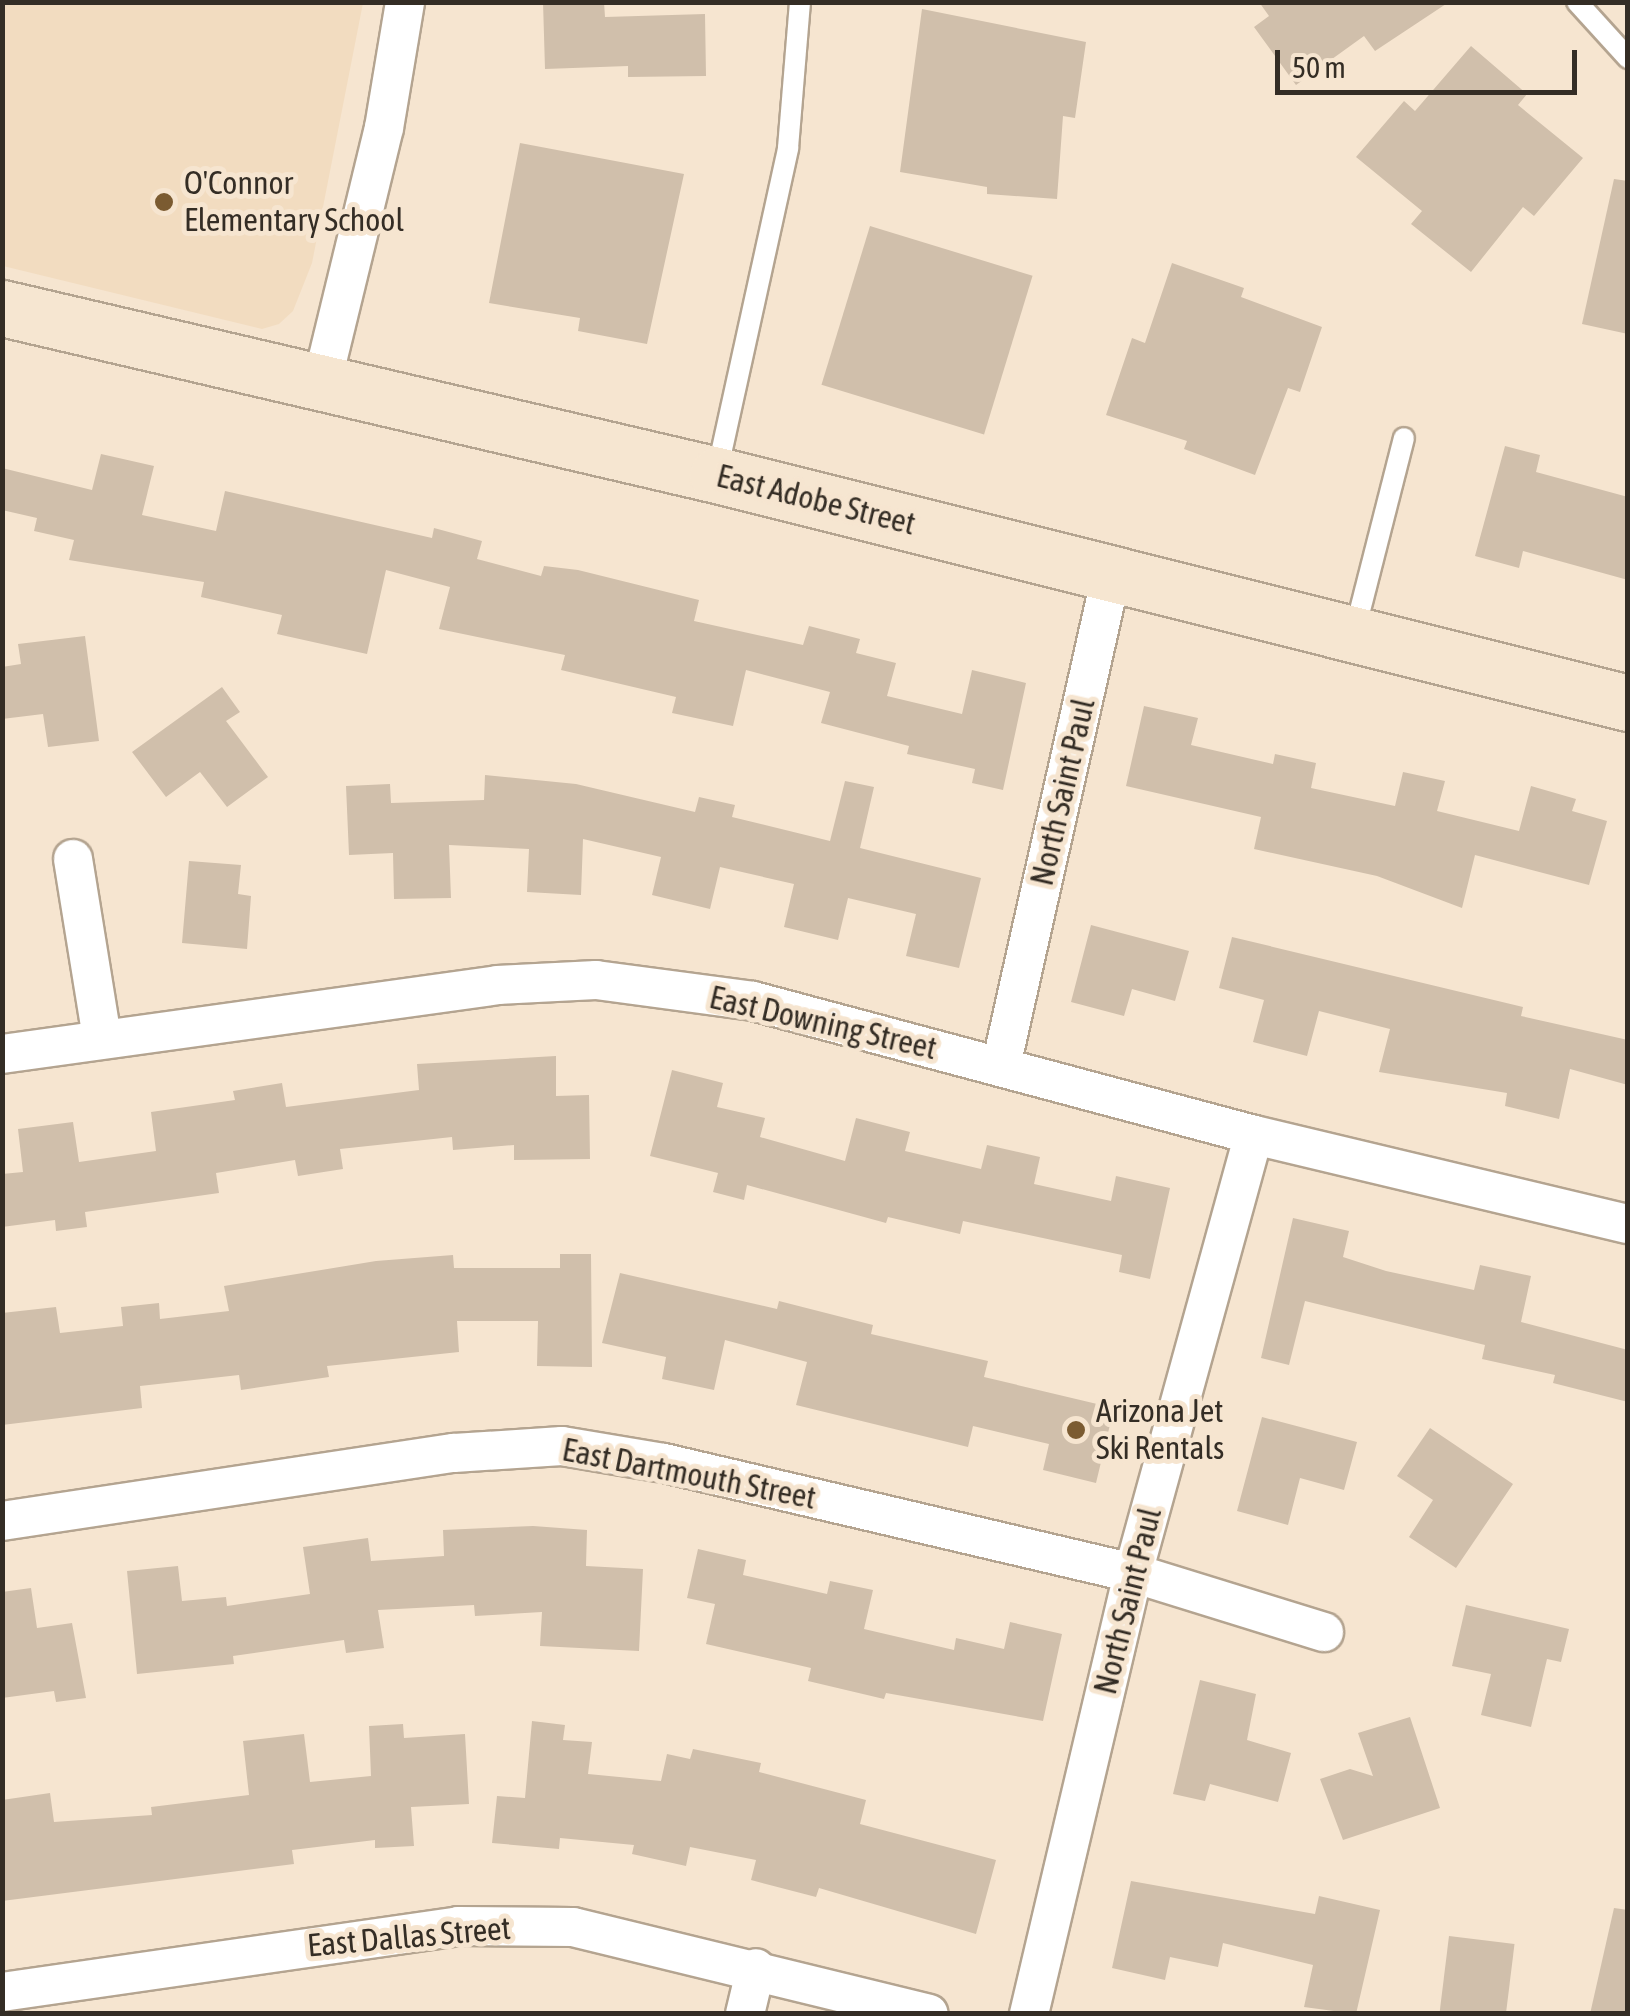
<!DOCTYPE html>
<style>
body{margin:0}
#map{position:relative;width:1630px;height:2016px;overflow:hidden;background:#f6e5d0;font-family:"Asap Condensed",sans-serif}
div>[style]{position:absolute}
.built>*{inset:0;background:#f2dcc0}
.building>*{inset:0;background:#d0bfab;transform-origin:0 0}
.roads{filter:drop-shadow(2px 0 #b4a490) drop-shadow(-2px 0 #b4a490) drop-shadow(0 2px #b4a490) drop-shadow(0 -2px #b4a490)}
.lane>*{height:20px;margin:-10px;padding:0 10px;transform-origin:10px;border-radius:10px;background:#fff}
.street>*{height:38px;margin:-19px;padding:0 19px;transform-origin:19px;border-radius:19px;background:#fff}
.secondary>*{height:55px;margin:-27.5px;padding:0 27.5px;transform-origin:27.5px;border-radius:27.5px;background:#f6e6d1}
.dots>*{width:28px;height:28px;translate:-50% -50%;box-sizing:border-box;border:5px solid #f6e5d0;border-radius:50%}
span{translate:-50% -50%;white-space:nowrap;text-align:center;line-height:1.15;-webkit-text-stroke:10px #f6e5d0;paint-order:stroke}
.poi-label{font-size:32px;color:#342d25}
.left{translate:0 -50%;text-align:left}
.street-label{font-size:32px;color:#342d25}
.frame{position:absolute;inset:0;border:5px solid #342d25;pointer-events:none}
.scale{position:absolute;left:1275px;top:50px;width:302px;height:45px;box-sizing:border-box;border:5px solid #342d25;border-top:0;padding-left:12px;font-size:30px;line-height:35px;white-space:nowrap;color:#342d25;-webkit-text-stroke:8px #f6e5d0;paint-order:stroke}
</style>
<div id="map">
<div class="built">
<i style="clip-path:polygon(3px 2px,363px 3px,312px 263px,293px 311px,279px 324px,262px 329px,3px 266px)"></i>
</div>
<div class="building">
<i style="clip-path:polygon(543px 2px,604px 2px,605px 17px,705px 14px,706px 76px,628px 77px,628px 66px,545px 69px)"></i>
<i style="clip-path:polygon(1259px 2px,1449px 2px,1375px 51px,1364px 36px,1296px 85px,1254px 27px,1269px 16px)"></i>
<i style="clip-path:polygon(922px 9px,1086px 42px,1075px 118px,1063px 116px,1057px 199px,987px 194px,987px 187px,900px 172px)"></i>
<i style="clip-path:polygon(1471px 46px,1527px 94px,1518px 105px,1583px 158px,1534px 216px,1523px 207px,1471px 272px,1411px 224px,1422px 211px,1356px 157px,1404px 101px,1415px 111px)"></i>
<i style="clip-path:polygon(520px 143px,684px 174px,647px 344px,578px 331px,580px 318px,489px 303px)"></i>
<i style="clip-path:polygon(1614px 179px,1628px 181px,1628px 334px,1582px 324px)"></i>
<i style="left:870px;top:226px;width:170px;height:166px;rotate:17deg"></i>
<i style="clip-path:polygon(1172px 263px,1244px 288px,1241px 297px,1322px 327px,1300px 392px,1288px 388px,1255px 475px,1184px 449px,1187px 441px,1106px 415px,1132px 338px,1145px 343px)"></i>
<i style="clip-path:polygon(1505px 446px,1540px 455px,1536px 472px,1628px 497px,1628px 580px,1523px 551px,1519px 568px,1475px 556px)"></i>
<i style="clip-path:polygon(101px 454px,154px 466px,142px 515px,216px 531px,225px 491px,432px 538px,434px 528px,482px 541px,477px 559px,541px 576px,544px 566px,578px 570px,699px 600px,694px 621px,803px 645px,809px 626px,860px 639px,856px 653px,896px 663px,887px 696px,962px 714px,972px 670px,1026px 683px,1003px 790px,972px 783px,975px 769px,907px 754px,909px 746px,821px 723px,830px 692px,746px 670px,733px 726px,672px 713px,676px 697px,561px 670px,565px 655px,439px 629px,450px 587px,386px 570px,367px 654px,277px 634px,282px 615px,201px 597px,204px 582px,69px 560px,74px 540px,34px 531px,37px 518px,2px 510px,2px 468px,92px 490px)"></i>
<i style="clip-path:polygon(85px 636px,99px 741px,48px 747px,43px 714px,2px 719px,2px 667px,21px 664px,18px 644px)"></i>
<i style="clip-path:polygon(222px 687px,240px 712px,226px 721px,268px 777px,227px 807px,200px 772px,166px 797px,132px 752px)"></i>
<i style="clip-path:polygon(1144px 706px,1198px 718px,1191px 745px,1273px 764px,1275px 754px,1316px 763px,1311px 788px,1395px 806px,1403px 772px,1445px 781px,1437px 811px,1519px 831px,1531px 786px,1576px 799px,1572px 811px,1607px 821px,1589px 885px,1475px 855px,1462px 908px,1377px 876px,1254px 849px,1261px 817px,1126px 786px)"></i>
<i style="clip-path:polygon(485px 775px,576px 784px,695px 812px,699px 797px,735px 805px,732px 817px,830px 841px,845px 781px,874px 787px,860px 848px,981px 878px,959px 968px,906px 956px,916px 914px,848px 898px,838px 940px,784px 927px,794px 884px,720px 867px,710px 909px,652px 895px,661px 857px,583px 839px,581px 895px,527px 892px,529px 849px,449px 845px,451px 898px,394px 899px,393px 853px,349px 855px,346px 786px,390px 784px,391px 803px,484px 800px)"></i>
<i style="clip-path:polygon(189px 861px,241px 865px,238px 894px,251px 896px,247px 949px,182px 943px)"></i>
<i style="clip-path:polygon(1091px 925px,1189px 951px,1175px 1001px,1132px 989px,1124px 1016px,1071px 1002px)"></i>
<i style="clip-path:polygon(1232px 937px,1523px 1007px,1521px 1016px,1628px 1040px,1628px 1085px,1570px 1069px,1559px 1119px,1505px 1106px,1507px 1093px,1379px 1072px,1390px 1029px,1319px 1011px,1307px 1056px,1253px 1042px,1264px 1000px,1219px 988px)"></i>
<i style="clip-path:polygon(556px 1056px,556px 1096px,589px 1095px,590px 1159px,514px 1160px,514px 1145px,453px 1150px,452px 1137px,340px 1149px,343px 1169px,298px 1176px,295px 1160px,216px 1173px,219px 1193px,85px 1212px,87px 1227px,56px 1231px,55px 1220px,2px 1227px,2px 1174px,23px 1172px,18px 1129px,73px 1122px,79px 1162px,156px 1151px,151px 1112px,235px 1100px,233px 1091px,282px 1083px,286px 1107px,419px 1090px,417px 1064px)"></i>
<i style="clip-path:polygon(672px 1070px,723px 1083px,717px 1107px,765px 1118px,760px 1137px,845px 1161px,856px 1118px,910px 1132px,905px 1151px,981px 1169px,987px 1145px,1040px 1157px,1034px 1184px,1111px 1201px,1116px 1176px,1170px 1188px,1150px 1279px,1119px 1272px,1122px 1255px,963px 1221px,960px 1234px,888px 1217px,886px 1223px,747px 1185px,744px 1200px,713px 1192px,718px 1173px,650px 1156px)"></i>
<i style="clip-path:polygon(1293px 1218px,1349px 1231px,1343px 1257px,1386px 1271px,1474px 1290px,1480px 1265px,1531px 1276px,1521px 1322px,1628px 1350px,1628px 1402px,1553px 1383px,1555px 1375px,1482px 1359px,1485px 1345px,1305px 1301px,1289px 1365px,1261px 1358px)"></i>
<i style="clip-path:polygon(560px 1254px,591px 1254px,592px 1367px,537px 1366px,538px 1321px,457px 1321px,459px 1352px,327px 1366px,329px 1377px,241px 1390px,239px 1375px,140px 1386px,142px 1408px,2px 1425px,2px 1313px,56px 1307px,60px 1333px,123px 1326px,121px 1307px,159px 1303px,160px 1319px,229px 1311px,224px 1286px,376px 1261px,453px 1255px,454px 1268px,560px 1268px)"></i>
<i style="clip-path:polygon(620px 1273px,777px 1309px,779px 1301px,873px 1325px,871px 1334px,988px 1361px,984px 1377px,1114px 1408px,1096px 1483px,1043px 1470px,1049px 1444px,973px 1426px,968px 1447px,796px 1405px,807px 1362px,725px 1340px,714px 1390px,662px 1379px,666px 1357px,602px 1343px)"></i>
<i style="clip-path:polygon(1262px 1417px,1357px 1442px,1344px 1490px,1300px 1478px,1288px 1525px,1237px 1511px)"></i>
<i style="clip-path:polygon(1430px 1428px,1513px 1484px,1456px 1568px,1409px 1537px,1433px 1500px,1397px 1476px)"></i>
<i style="clip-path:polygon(533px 1526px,587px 1530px,586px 1566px,643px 1569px,639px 1651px,540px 1646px,542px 1612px,475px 1616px,474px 1605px,378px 1610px,384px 1648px,346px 1653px,344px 1640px,233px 1656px,234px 1664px,137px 1674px,127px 1571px,178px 1566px,182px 1601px,226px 1597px,227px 1606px,310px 1594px,303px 1547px,368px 1538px,371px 1561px,444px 1556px,443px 1530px)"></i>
<i style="clip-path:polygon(698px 1549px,746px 1560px,743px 1575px,827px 1594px,830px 1581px,873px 1590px,864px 1629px,954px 1650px,956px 1638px,1004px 1649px,1010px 1622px,1062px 1634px,1043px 1721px,886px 1693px,884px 1699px,808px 1681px,811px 1668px,706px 1644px,715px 1604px,687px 1598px)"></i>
<i style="clip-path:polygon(31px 1588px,37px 1628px,72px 1623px,86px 1698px,56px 1702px,54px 1691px,2px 1698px,2px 1592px)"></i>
<i style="clip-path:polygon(1466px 1605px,1569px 1629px,1561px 1662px,1547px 1659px,1531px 1727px,1481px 1715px,1491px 1674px,1452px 1666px)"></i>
<i style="clip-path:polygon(1200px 1680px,1256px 1694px,1247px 1740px,1291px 1753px,1278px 1802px,1210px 1784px,1205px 1801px,1173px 1794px)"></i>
<i style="clip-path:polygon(1410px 1717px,1440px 1808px,1343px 1840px,1320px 1779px,1350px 1769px,1373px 1776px,1358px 1733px)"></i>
<i style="clip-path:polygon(532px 1721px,565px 1725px,563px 1740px,592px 1742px,588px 1774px,661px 1781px,667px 1754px,690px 1759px,693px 1749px,761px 1763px,759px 1772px,866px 1800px,860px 1824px,996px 1860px,976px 1934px,819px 1888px,816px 1897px,751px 1880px,756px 1860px,690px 1847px,686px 1866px,632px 1854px,634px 1845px,560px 1838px,559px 1849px,492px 1843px,497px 1796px,525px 1798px)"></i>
<i style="clip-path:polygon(403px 1724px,404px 1738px,465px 1734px,469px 1804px,411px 1807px,414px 1846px,375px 1848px,375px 1840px,292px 1850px,294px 1864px,2px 1901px,2px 1800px,50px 1793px,54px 1822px,152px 1815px,151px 1807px,249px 1795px,243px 1741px,304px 1734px,310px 1782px,371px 1776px,369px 1726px)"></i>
<i style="clip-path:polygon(1131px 1881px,1315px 1914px,1319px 1896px,1380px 1910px,1356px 2014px,1304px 2007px,1313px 1965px,1223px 1943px,1218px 1967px,1170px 1957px,1165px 1980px,1112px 1968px)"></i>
<i style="clip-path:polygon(1614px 1908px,1628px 1910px,1628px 2014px,1590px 2014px)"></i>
<i style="left:1449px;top:1936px;width:66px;height:79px;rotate:7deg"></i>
</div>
<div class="roads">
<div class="lane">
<i style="left:1577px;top:2px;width:76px;rotate:47.7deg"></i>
<i style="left:717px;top:472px;width:332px;rotate:-77.6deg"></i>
<i style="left:788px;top:148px;width:146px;rotate:-85.3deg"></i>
<i style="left:1355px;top:630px;width:198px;rotate:-75.7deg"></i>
</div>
<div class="street">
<i style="left:322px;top:382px;width:261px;rotate:-76.3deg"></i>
<i style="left:384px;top:128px;width:128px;rotate:-80.5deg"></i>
<i style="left:73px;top:859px;width:181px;rotate:80.8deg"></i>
<i style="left:2px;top:1054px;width:500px;rotate:-7.9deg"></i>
<i style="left:497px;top:985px;width:99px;rotate:-2.9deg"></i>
<i style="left:596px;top:980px;width:158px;rotate:7.6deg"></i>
<i style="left:753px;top:1001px;width:519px;rotate:14.97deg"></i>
<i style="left:1254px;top:1135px;width:384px;rotate:13.4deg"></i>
<i style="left:1001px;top:1066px;width:502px;rotate:-77.35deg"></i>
<i style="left:2px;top:1521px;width:457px;rotate:-8.6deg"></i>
<i style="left:454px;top:1453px;width:108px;rotate:-3.7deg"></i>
<i style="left:562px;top:1446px;width:103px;rotate:9.5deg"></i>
<i style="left:664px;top:1463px;width:482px;rotate:13.2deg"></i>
<i style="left:1133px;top:1573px;width:200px;rotate:17.2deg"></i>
<i style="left:2px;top:1992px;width:461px;rotate:-8.2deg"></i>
<i style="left:458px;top:1926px;width:115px;rotate:0.5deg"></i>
<i style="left:573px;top:1927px;width:366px;rotate:13.7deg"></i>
<i style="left:745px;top:2014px;width:47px;rotate:-76.6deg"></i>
<i style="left:1029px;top:2014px;width:453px;rotate:-76.7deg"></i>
<i style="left:1133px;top:1573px;width:454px;rotate:-74.6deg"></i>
</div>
<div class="secondary">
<i style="left:2px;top:308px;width:734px;rotate:13.15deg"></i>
<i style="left:717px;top:475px;width:939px;rotate:14.05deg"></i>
</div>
</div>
<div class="dots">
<i style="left:164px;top:202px;background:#7b5b31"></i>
<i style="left:1076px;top:1430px;background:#7b5b31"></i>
</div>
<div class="poi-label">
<span class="left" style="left:184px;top:202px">O'Connor<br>Elementary School</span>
<span class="left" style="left:1096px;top:1430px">Arizona Jet<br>Ski Rentals</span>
</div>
<div class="street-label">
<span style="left:816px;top:500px;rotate:14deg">East Adobe Street</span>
<span style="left:1063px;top:792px;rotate:-77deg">North Saint Paul</span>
<span style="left:823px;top:1023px;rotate:13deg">East Downing Street</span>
<span style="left:689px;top:1474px;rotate:11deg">East Dartmouth Street</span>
<span style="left:1128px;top:1601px;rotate:-76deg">North Saint Paul</span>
<span style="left:409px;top:1937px;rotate:-5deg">East Dallas Street</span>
</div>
<div class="frame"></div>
<div class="scale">50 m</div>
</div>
